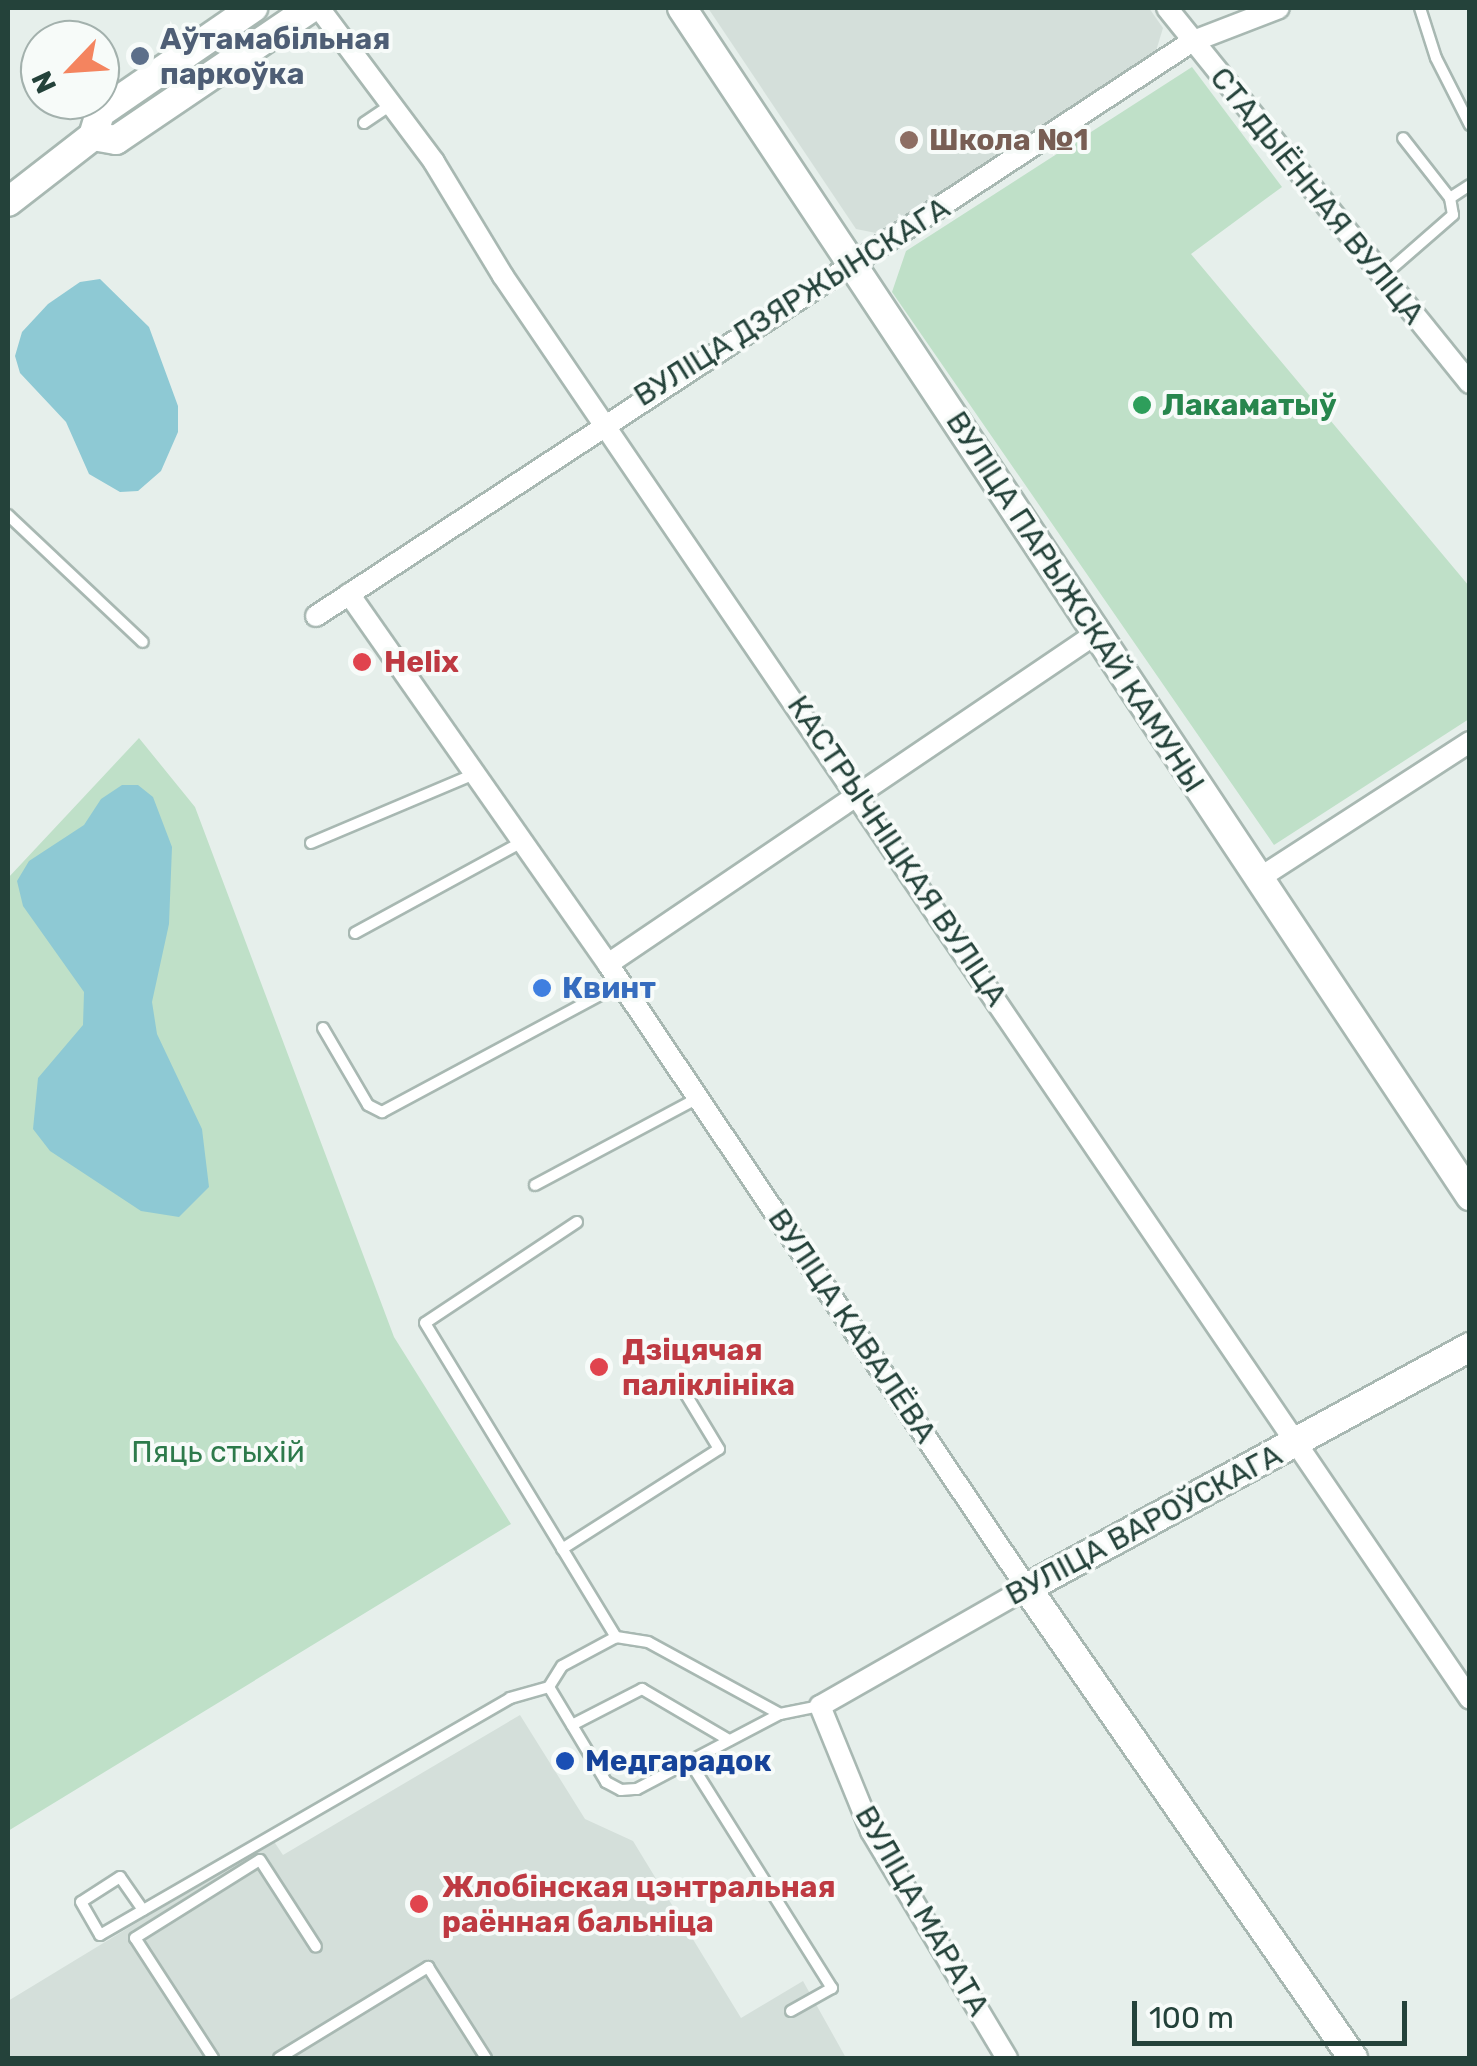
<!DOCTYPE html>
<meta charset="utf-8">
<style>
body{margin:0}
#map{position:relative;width:1477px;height:2066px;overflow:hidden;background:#e6efeb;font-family:Rubik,sans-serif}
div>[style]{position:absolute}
.built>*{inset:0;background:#d4dfda}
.green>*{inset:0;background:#bfe0c8}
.water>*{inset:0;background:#8ec9d4}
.roads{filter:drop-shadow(2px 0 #a8b8b2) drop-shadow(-2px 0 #a8b8b2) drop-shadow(0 2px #a8b8b2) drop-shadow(0 -2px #a8b8b2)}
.lane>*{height:10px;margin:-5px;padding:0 5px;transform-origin:5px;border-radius:5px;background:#fff}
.street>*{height:20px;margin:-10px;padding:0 10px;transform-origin:10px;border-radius:10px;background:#fff}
.secondary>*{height:28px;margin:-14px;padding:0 14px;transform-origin:14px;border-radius:14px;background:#fff}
.dots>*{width:28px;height:28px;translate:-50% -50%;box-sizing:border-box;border:5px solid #f7fbf9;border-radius:50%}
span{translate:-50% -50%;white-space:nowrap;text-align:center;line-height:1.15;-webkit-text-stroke:8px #f7fbf9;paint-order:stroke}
.service-label{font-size:30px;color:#4e5e75;font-weight:700}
.left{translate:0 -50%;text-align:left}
.education-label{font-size:30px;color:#785e54;font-weight:700}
.street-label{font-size:30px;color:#24423a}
.leisure-label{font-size:30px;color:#27864d;font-weight:700}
.health-label{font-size:30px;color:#be3a42;font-weight:700}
.shop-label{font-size:30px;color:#366cbe;font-weight:700}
.park-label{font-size:30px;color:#2d7a4b}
.transit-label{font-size:30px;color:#164399;font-weight:700}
.frame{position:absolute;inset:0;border:10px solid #24423a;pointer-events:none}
.north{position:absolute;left:20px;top:20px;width:100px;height:100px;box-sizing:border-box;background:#f7fbf9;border:2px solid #a3b1ad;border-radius:50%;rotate:245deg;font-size:28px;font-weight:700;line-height:40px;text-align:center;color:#24423a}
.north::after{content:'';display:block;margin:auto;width:35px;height:45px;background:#f4845f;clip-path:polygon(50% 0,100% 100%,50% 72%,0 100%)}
.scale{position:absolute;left:1132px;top:2001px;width:275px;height:45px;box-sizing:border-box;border:5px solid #24423a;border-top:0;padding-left:12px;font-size:30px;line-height:35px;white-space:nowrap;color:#24423a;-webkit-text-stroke:8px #f7fbf9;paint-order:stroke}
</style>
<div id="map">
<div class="built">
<i style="clip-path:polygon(708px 8px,1149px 8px,1163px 28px,1156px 51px,881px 234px,856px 229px)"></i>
<i style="clip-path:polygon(520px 1715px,585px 1819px,633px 1841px,741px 2018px,803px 1981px,846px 2058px,8px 2058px,8px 2001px,273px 1840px,283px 1855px)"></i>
</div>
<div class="green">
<i style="clip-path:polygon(1192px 67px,1282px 187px,1191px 254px,1469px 586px,1469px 719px,1274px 845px,892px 292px,906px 251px)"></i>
<i style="clip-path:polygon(139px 738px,195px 807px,394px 1337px,511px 1524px,8px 1831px,8px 878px)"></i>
</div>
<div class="water">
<i style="clip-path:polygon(100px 279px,149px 327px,178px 406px,178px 432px,161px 471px,138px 491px,120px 492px,89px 474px,66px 422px,20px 373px,15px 356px,22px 332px,48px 304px,80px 282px)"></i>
<i style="clip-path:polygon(122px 785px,138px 785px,153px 797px,172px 847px,169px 924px,152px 1002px,157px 1034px,202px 1129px,209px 1187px,179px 1217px,141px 1211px,50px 1151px,33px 1129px,38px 1078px,83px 1025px,84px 992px,23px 906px,17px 881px,29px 861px,84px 825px,101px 799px)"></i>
</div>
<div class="roads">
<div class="lane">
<i style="left:1420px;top:8px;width:52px;rotate:72.3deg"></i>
<i style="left:1436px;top:58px;width:75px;rotate:63.1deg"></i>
<i style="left:364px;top:123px;width:34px;rotate:-34deg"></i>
<i style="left:1450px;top:198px;width:24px;rotate:-33deg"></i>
<i style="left:1383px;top:276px;width:93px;rotate:-41.1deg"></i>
<i style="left:1453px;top:215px;width:17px;rotate:-100deg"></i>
<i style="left:1450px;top:198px;width:76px;rotate:-128.1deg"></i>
<i style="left:8px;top:515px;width:185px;rotate:43.3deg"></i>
<i style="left:311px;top:843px;width:177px;rotate:-22.9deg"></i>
<i style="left:355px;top:933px;width:188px;rotate:-28.6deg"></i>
<i style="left:323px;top:1028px;width:89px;rotate:59.7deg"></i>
<i style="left:368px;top:1105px;width:16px;rotate:27deg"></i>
<i style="left:382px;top:1112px;width:271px;rotate:-28.2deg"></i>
<i style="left:535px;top:1185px;width:185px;rotate:-28.1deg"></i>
<i style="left:577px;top:1222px;width:182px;rotate:146.4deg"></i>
<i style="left:425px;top:1323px;width:368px;rotate:58.7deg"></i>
<i style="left:562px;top:1549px;width:186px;rotate:-32.5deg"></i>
<i style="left:719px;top:1449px;width:77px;rotate:-121.2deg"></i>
<i style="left:780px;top:1714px;width:150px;rotate:-151.4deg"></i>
<i style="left:648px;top:1642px;width:32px;rotate:-171deg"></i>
<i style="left:616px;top:1637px;width:61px;rotate:151.8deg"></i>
<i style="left:562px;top:1666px;width:25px;rotate:122deg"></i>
<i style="left:549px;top:1687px;width:111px;rotate:59deg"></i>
<i style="left:606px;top:1782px;width:17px;rotate:28deg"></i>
<i style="left:621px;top:1790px;width:16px;rotate:-4deg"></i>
<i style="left:637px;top:1789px;width:161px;rotate:-27.7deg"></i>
<i style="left:780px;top:1714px;width:41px;rotate:-11.3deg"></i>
<i style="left:572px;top:1725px;width:79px;rotate:-27.2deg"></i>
<i style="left:642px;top:1689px;width:101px;rotate:30.4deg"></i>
<i style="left:690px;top:1762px;width:267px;rotate:57.9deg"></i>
<i style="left:832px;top:1988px;width:47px;rotate:150.7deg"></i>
<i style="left:143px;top:1910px;width:40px;rotate:-124.9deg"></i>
<i style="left:120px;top:1877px;width:46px;rotate:147.3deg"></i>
<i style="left:81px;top:1902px;width:38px;rotate:60deg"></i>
<i style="left:100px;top:1935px;width:474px;rotate:-30deg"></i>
<i style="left:510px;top:1698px;width:41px;rotate:-15.8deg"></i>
<i style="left:213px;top:2058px;width:143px;rotate:-123deg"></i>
<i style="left:135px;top:1938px;width:147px;rotate:-32deg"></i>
<i style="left:260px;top:1860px;width:103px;rotate:57.2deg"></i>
<i style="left:279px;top:2058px;width:175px;rotate:-31.4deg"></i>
<i style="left:428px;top:1967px;width:108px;rotate:57.5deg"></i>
</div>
<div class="street">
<i style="left:319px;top:8px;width:192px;rotate:53.2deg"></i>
<i style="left:434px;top:162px;width:133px;rotate:58.8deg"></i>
<i style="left:503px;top:276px;width:1720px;rotate:55.8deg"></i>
<i style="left:1167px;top:8px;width:482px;rotate:51.1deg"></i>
<i style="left:349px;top:594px;width:452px;rotate:55deg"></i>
<i style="left:608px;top:964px;width:752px;rotate:56.12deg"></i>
<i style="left:1027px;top:1588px;width:238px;rotate:150.3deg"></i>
<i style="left:820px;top:1706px;width:135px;rotate:67.8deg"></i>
<i style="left:871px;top:1831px;width:265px;rotate:59.1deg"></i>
<i style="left:316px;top:616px;width:1046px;rotate:-33.26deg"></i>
<i style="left:1191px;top:42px;width:94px;rotate:-21.1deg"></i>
<i style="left:1258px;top:879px;width:252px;rotate:-32.9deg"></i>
<i style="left:608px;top:964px;width:587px;rotate:-34.1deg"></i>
</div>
<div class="secondary">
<i style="left:682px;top:8px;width:1426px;rotate:56.44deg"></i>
<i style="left:93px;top:136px;width:23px;rotate:10deg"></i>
<i style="left:116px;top:140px;width:235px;rotate:-34.1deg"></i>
<i style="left:8px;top:202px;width:108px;rotate:-37.8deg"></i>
<i style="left:93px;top:136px;width:24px;rotate:-73deg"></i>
<i style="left:100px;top:113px;width:186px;rotate:-34.5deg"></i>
<i style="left:1353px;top:2058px;width:572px;rotate:-124.75deg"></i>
<i style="left:1027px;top:1588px;width:504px;rotate:-28.55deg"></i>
</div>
</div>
<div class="dots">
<i style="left:140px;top:56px;background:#5c6f8a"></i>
<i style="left:909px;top:140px;background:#8d6e63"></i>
<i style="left:1142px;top:405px;background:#2e9e5b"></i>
<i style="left:362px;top:662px;background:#e0444e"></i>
<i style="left:542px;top:988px;background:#3f7fe0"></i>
<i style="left:599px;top:1367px;background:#e0444e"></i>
<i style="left:565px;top:1761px;background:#1a4fb4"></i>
<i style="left:419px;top:1904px;background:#e0444e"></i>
</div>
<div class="service-label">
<span class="left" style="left:160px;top:56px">Аўтамабільная<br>паркоўка</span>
</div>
<div class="education-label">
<span class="left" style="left:929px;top:140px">Школа №1</span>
</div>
<div class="street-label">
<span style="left:1317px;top:196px;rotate:51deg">СТАДЫЁННАЯ ВУЛІЦА</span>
<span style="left:792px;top:302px;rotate:-32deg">ВУЛІЦА ДЗЯРЖЫНСКАГА</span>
<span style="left:1075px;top:602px;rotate:57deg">ВУЛІЦА ПАРЫЖСКАЙ КАМУНЫ</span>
<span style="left:897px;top:851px;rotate:56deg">КАСТРЫЧНІЦКАЯ ВУЛІЦА</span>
<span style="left:852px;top:1326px;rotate:56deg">ВУЛІЦА КАВАЛЁВА</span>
<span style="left:1144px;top:1525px;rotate:-28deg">ВУЛІЦА ВАРОЎСКАГА</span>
<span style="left:922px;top:1911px;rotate:60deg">ВУЛІЦА МАРАТА</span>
</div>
<div class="leisure-label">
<span class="left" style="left:1162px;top:405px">Лакаматыў</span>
</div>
<div class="health-label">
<span class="left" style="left:384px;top:662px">Helix</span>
<span class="left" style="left:622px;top:1367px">Дзіцячая<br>паліклініка</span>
<span class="left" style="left:442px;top:1904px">Жлобінская цэнтральная<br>раённая бальніца</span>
</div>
<div class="shop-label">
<span class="left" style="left:562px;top:988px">Квинт</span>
</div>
<div class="park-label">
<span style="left:218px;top:1452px">Пяць стыхій</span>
</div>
<div class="transit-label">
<span class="left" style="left:585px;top:1761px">Медгарадок</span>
</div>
<div class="frame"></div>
<div class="north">N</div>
<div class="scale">100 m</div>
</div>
